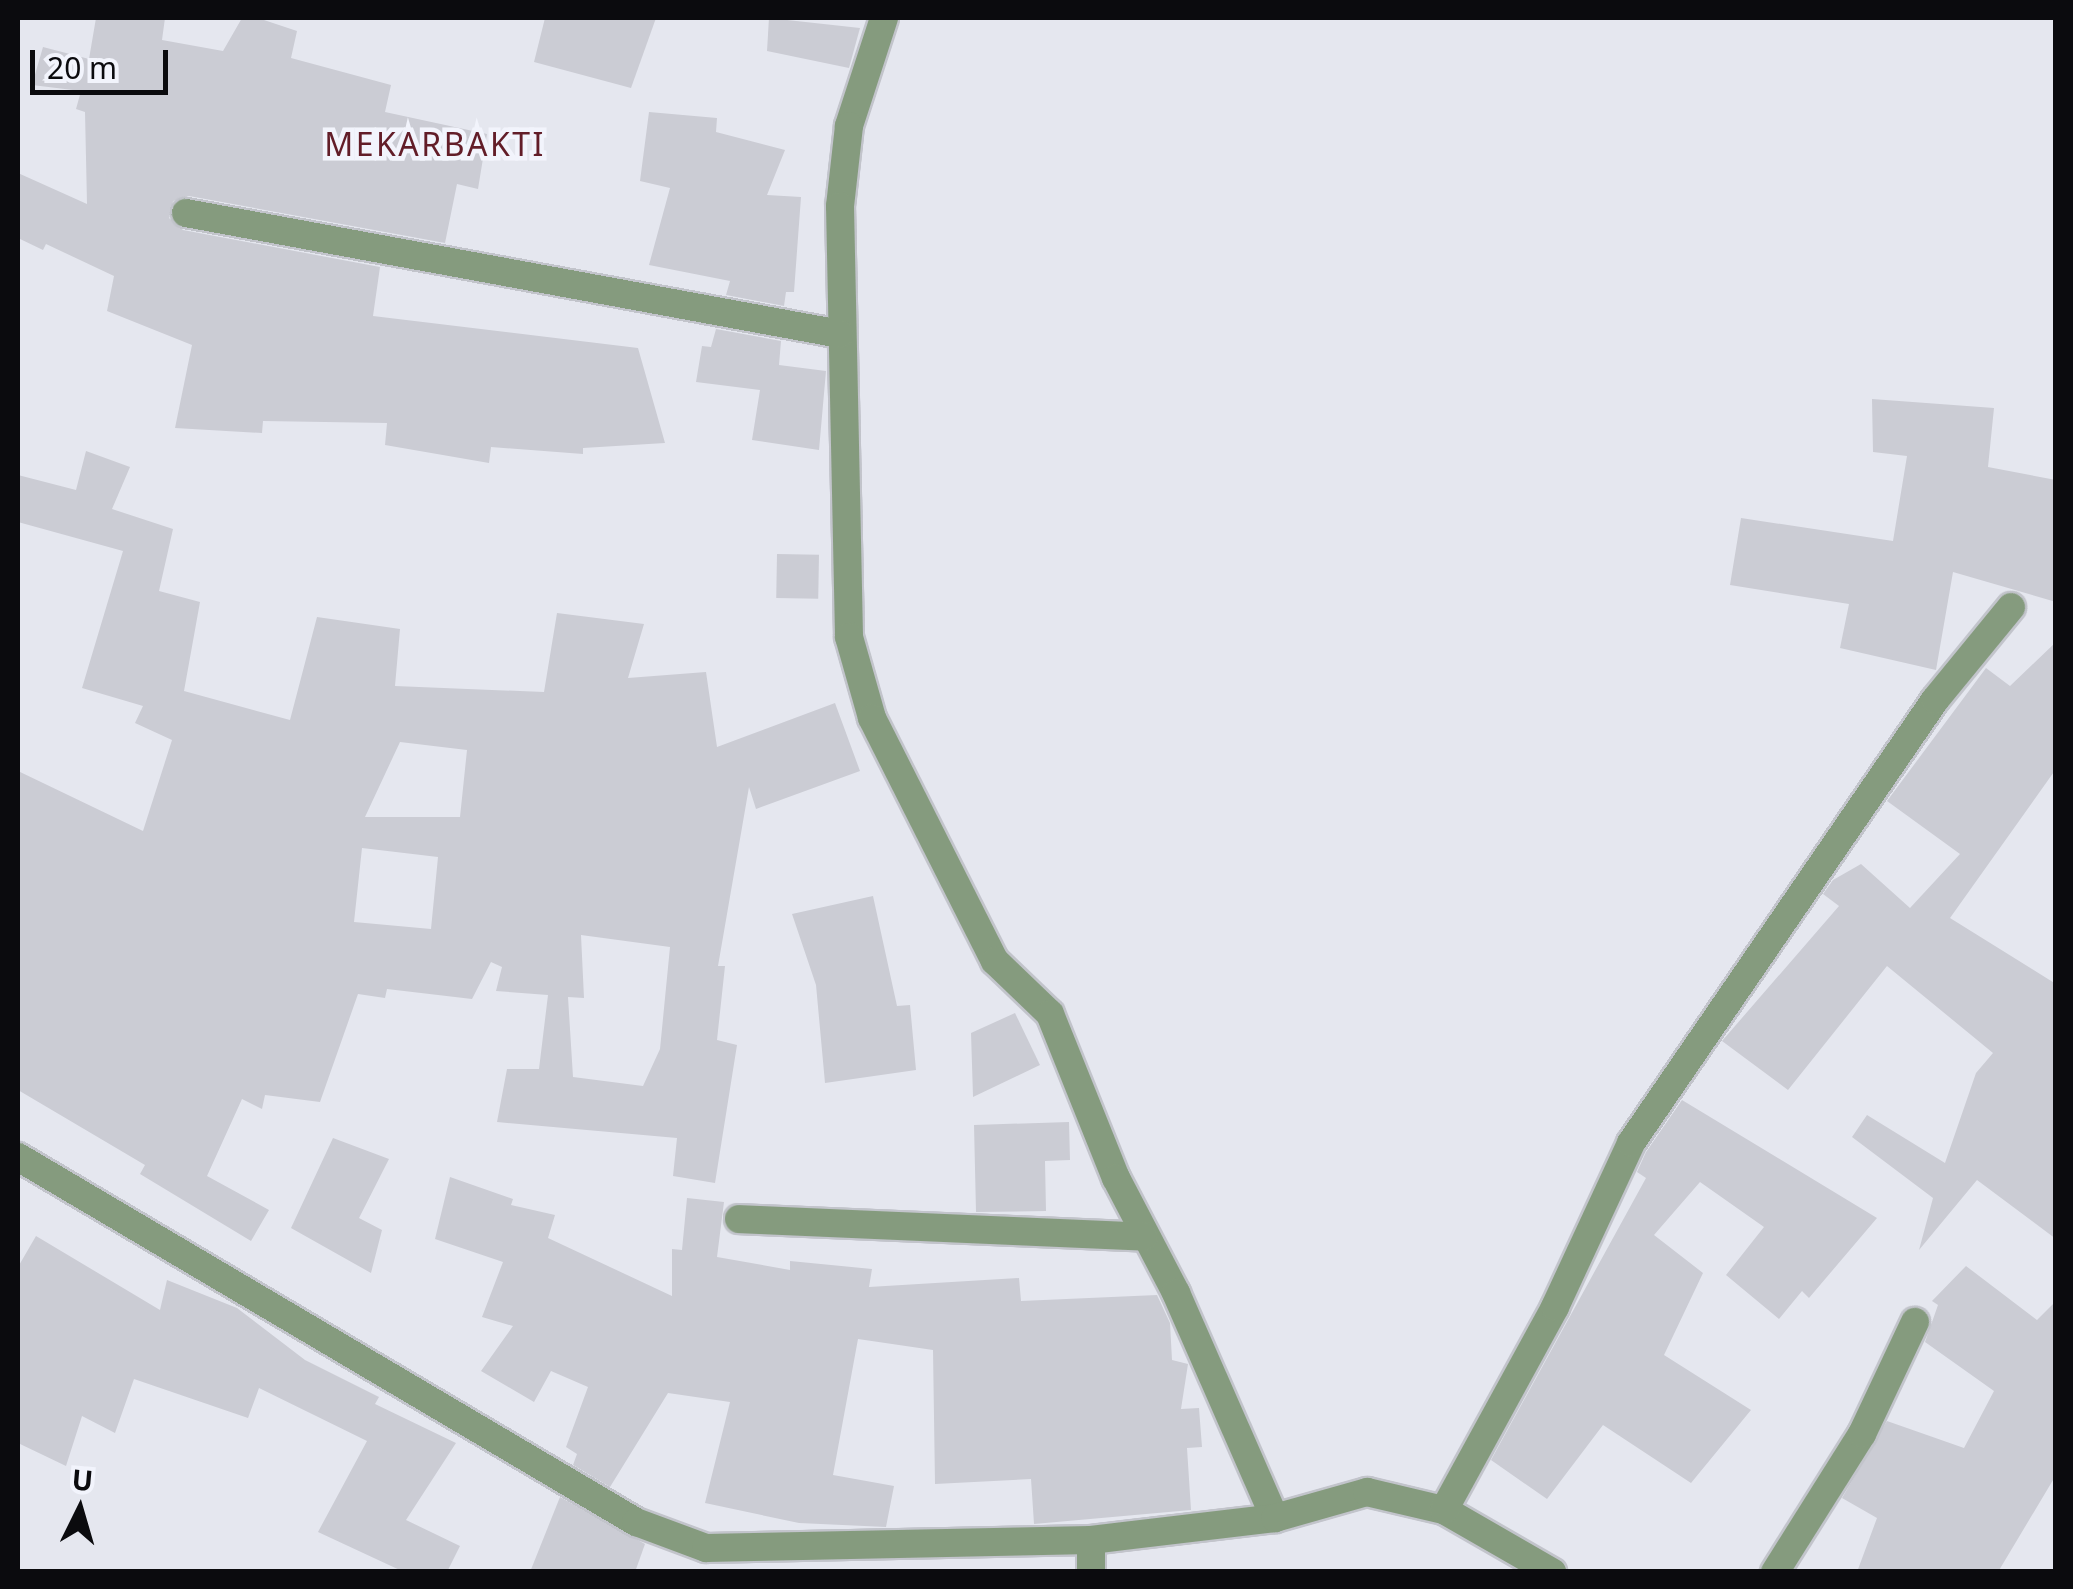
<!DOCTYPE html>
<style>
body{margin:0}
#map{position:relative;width:2073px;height:1589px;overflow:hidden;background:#e5e7ef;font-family:"Noto Sans",sans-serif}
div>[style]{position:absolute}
.building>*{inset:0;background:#cbccd4;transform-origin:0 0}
.roads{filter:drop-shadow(2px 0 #c2c4cb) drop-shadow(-2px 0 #c2c4cb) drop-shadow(0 2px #c2c4cb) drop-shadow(0 -2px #c2c4cb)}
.minor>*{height:28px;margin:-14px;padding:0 14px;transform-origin:14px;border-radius:14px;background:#859b7e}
span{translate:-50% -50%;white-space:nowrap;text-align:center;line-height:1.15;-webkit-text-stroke:9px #f2f4fc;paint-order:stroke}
.quarter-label{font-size:32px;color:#621d28;letter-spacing:2.5px}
.frame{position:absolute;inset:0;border:20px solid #0b0b0e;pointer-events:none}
.north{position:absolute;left:30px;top:1459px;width:100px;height:100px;-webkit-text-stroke:8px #f2f4fc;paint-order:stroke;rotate:5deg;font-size:28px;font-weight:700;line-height:40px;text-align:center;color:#0b0b0e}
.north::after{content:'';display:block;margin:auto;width:35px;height:45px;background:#0b0b0e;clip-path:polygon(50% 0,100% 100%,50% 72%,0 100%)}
.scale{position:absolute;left:30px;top:50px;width:138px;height:45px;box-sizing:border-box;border:5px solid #0b0b0e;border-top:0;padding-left:12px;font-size:30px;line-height:35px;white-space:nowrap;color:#0b0b0e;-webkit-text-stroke:8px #f2f4fc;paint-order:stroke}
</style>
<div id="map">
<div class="building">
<i style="clip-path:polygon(96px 18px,165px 18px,162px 40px,223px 51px,242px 18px,258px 18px,297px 31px,291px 58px,391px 85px,385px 112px,487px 134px,478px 189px,457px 184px,445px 243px,189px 196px,173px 201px,169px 218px,183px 230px,380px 267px,373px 316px,638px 348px,665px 443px,583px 448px,583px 454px,491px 447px,489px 463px,385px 445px,387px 423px,263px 421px,262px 433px,175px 428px,192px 345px,107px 311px,114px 276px,46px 244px,43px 250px,18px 238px,18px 173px,87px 204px,85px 112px,76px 109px,81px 91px,32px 85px,43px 47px,89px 59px)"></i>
<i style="clip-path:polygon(545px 18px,656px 18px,631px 88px,534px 62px)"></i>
<i style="clip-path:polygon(769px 18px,860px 28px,849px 68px,767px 51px)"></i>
<i style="clip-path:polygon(649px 112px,717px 118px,716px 132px,785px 150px,767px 195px,801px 197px,794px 292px,786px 292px,784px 306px,726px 295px,730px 281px,649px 265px,670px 188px,640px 181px)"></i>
<i style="clip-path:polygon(716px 329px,781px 341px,779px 365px,826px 371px,819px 450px,752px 440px,760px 390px,696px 382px,702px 346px,711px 347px)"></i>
<i style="clip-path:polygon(1872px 399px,1994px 408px,1988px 467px,2056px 480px,2056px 602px,1953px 572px,1936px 670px,1840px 648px,1849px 604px,1730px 585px,1741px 518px,1893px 541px,1907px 456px,1873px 452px)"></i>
<i style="clip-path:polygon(evenodd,86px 451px,130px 467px,112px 509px,173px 529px,159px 591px,200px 602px,184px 691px,290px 720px,317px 617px,400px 629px,395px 686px,544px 692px,557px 613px,644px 624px,628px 678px,706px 672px,717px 747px,835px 703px,860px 771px,756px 809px,749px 787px,718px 966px,725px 966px,717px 1040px,737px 1045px,715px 1183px,673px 1176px,677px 1138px,497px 1122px,507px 1069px,539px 1069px,548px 995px,496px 991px,502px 967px,491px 962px,472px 999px,387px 989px,385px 998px,358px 994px,320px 1102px,265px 1095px,262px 1109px,242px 1099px,207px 1176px,269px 1210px,251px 1241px,140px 1174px,145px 1165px,18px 1090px,18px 771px,143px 831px,172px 740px,135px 723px,143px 706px,82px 688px,123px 551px,18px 522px,18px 475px,76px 490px,86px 451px,400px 742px,467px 750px,460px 817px,365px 817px,400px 742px,86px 451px,362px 848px,438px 857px,431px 929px,354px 922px,362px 848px,86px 451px,581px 935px,670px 947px,660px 1049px,643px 1086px,573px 1077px,568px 997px,584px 998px,581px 935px)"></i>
<i style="left:777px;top:554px;width:42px;height:44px;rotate:1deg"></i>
<i style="clip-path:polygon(2056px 642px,2056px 769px,1950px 918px,2056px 984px,2056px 1239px,1977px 1180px,1919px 1250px,1933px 1198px,1852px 1137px,1867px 1115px,1945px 1163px,1976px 1073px,1993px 1053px,1887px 966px,1788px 1090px,1722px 1041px,1839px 906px,1823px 894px,1833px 880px,1861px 864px,1910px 908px,1960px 854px,1887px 801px,1986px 668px,2010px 686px)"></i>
<i style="clip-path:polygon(873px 896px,897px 1006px,910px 1005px,916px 1070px,825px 1083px,816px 985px,792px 914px)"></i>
<i style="clip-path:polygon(1015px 1013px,1040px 1065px,973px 1097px,971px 1033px)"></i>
<i style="clip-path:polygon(1682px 1100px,1877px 1218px,1809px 1298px,1802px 1291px,1779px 1319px,1726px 1275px,1764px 1227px,1700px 1182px,1654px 1235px,1703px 1273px,1664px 1355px,1751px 1410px,1691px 1483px,1603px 1425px,1547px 1499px,1491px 1460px,1646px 1178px,1637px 1172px,1646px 1152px)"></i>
<i style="clip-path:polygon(1069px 1122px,1070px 1160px,1045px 1161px,1046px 1211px,976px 1212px,974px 1125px)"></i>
<i style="clip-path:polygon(333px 1138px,389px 1159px,359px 1218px,382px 1230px,371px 1273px,291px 1228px)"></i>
<i style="clip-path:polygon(450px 1177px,513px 1199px,511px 1205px,555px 1215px,548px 1238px,672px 1296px,672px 1249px,682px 1250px,687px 1198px,724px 1202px,717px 1257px,790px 1270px,790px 1261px,872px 1269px,869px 1287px,1019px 1278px,1021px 1301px,1157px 1295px,1170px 1323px,1172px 1360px,1188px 1364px,1181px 1409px,1199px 1408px,1202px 1447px,1187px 1448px,1191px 1510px,1034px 1524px,1031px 1479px,935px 1484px,933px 1350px,858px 1339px,833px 1475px,894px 1486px,886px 1527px,799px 1523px,705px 1503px,730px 1402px,668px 1393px,610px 1487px,573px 1465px,577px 1454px,566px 1447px,588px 1387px,551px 1371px,534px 1402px,481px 1371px,513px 1326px,482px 1317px,503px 1262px,435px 1239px)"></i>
<i style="clip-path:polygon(36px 1236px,160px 1310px,167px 1280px,237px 1308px,305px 1360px,379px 1397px,375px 1404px,456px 1443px,406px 1520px,460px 1546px,447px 1572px,404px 1572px,318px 1532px,367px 1441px,259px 1388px,248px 1418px,134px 1379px,115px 1433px,82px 1416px,66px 1466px,18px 1443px,18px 1267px)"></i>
<i style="clip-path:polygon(1966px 1266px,2037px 1320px,2056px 1301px,2056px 1475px,1998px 1572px,1857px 1572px,1877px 1518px,1842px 1498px,1887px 1421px,1964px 1448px,1994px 1391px,1925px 1342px,1938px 1305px,1932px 1301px)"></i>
<i style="clip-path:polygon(560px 1497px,645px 1544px,635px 1572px,530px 1572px)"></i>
</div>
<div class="roads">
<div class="minor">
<i style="left:884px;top:18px;width:114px;rotate:108deg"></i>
<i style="left:849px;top:126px;width:81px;rotate:96.4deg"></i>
<i style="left:840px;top:206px;width:431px;rotate:88.8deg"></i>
<i style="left:849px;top:637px;width:84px;rotate:74.1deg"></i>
<i style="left:872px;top:718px;width:272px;rotate:63.2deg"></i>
<i style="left:995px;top:961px;width:76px;rotate:43.9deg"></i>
<i style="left:1050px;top:1014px;width:177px;rotate:68.1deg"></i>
<i style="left:1116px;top:1178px;width:130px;rotate:62.4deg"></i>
<i style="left:1176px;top:1293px;width:246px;rotate:66.3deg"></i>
<i style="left:186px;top:213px;width:665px;rotate:10.48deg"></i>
<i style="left:18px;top:1157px;width:718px;rotate:30.57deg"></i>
<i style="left:636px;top:1522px;width:75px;rotate:20.4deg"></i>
<i style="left:706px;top:1548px;width:385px;rotate:-1.2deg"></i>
<i style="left:1091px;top:1540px;width:185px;rotate:-6.8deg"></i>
<i style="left:1275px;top:1518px;width:96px;rotate:-15.8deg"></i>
<i style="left:1367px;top:1492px;width:79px;rotate:13.2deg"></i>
<i style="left:1444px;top:1510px;width:125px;rotate:29.9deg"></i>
<i style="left:739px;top:1219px;width:405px;rotate:2.5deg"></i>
<i style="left:1444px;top:1510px;width:231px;rotate:-61.3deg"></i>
<i style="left:1555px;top:1307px;width:181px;rotate:-65.1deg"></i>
<i style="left:1631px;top:1143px;width:537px;rotate:-55.54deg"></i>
<i style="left:1935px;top:700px;width:120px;rotate:-50.7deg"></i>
<i style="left:1091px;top:1540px;width:32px;rotate:90deg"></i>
<i style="left:1775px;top:1572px;width:163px;rotate:-57.8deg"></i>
<i style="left:1862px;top:1434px;width:124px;rotate:-64.7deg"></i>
</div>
</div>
<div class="quarter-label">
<span style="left:435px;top:144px">MEKARBAKTI</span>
</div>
<div class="frame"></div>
<div class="north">U</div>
<div class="scale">20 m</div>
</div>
